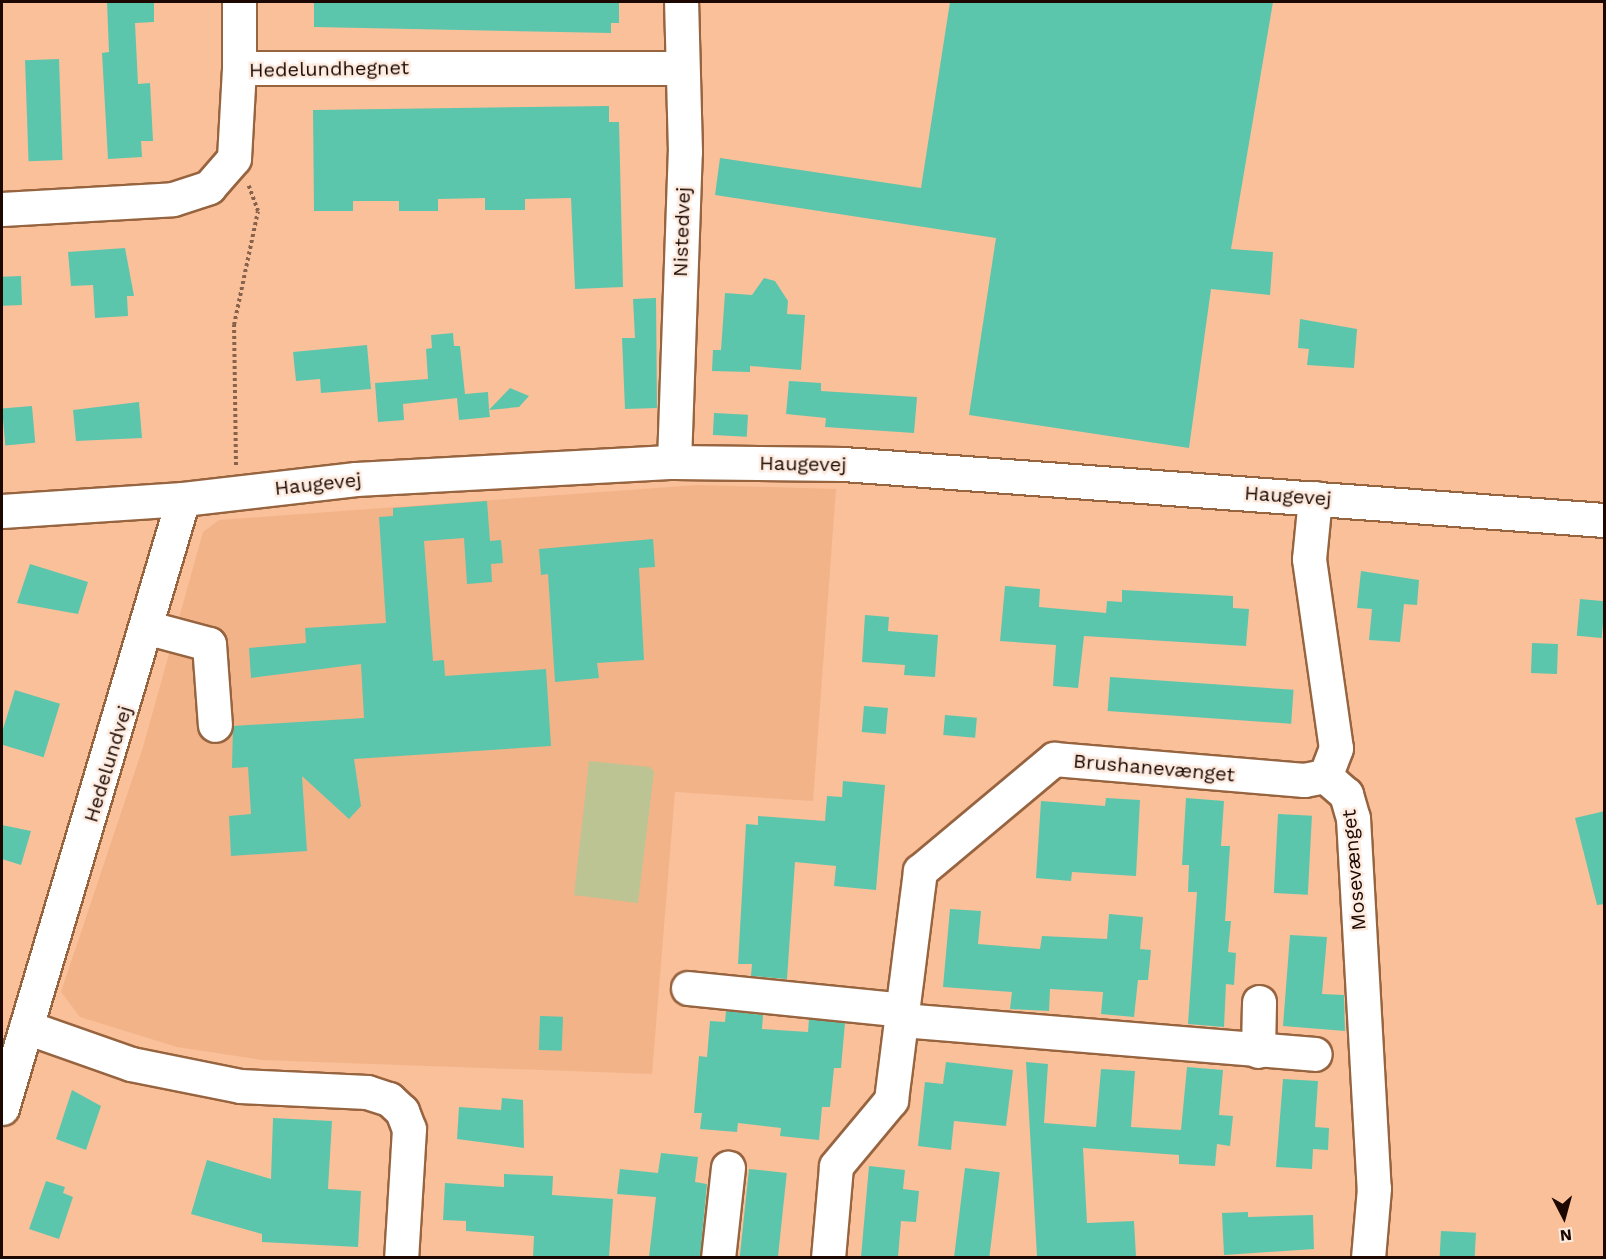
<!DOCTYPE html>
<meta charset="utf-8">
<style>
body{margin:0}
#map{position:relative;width:1606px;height:1259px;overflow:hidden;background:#fac09a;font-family:"Work Sans",sans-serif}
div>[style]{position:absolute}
.built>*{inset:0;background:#f2b388}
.green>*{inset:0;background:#bdc493}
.building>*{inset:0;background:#5bc6ac;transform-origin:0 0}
.path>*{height:4px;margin-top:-2px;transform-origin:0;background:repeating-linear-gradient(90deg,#88624b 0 3px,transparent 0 6px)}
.roads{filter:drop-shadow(2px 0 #976440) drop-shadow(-2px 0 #976440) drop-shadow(0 2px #976440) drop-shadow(0 -2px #976440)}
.minor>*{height:33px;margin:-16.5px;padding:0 16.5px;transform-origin:16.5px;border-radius:16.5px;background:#fff}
span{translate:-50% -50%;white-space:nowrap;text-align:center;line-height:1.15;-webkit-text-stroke:5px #fdebe0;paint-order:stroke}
.street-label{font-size:20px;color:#1c0800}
.frame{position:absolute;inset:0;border:3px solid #1c0800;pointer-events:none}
.north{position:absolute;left:1534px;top:1187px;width:60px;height:60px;-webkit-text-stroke:4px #fdebe0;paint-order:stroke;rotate:174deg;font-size:16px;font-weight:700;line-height:24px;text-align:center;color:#1c0800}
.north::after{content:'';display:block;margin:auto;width:21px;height:27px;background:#1c0800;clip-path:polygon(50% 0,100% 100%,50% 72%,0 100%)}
</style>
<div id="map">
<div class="built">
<i style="clip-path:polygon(697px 485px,836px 489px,813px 801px,675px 792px,652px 1074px,262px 1060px,177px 1047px,80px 1017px,61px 992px,143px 747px,203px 532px,219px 520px)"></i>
</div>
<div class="green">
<i style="clip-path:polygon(589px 761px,650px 767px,654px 772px,638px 903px,574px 895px)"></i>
</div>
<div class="building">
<i style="clip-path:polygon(107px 2px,154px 2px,154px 22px,135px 23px,138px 84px,150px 83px,153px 141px,141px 141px,142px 157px,108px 159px,102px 53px,109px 52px)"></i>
<i style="clip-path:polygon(314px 2px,619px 2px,619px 23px,611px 23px,611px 33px,314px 27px)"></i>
<i style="clip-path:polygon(950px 2px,1273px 2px,1231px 249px,1273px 252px,1270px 295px,1211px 289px,1189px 448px,969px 415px,996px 238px,715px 195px,720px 158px,921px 188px)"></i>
<i style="left:59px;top:59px;width:101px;height:34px;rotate:88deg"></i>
<i style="clip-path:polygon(609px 106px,609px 122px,619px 122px,623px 287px,575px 289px,571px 198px,525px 199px,525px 210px,485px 210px,485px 198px,438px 199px,438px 211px,399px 211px,399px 201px,353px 201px,353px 211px,314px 211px,313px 110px)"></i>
<i style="clip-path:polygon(125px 248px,134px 296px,127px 296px,128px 316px,95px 318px,93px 285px,71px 286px,68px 252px)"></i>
<i style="left:21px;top:276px;width:29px;height:19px;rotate:88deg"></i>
<i style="clip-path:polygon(764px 278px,775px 281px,788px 301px,787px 314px,805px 315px,801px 370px,750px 366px,750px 372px,712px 371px,713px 350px,721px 350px,725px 293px,752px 295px)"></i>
<i style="clip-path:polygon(656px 298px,657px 408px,625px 409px,622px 338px,635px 338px,633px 299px)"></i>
<i style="clip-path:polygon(1300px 319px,1357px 329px,1354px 368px,1307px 365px,1309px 349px,1298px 348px)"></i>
<i style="clip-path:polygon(453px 333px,454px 346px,460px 346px,465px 394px,488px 392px,489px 410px,510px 388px,529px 396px,519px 407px,489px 410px,490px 417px,459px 420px,457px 398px,403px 404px,404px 420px,378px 422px,375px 383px,428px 379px,426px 349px,432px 348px,431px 335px)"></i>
<i style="clip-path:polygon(367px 345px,371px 389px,321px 393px,320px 379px,296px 381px,293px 352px)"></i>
<i style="clip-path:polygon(789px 381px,821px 383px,821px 391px,917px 397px,914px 433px,825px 427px,826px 418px,786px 414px)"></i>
<i style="clip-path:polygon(139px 402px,142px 438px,76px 441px,73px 410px)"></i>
<i style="left:32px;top:406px;width:37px;height:30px;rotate:85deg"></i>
<i style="left:714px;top:413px;width:34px;height:22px;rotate:3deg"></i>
<i style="clip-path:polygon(487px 501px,490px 541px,501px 540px,503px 563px,491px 564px,492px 582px,467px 584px,464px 538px,424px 541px,433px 661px,444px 660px,445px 676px,546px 669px,551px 746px,354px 759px,361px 806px,349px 819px,302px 776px,307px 851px,231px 856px,229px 816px,251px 814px,248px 767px,232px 768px,233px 726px,364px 718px,361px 664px,251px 678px,249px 648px,306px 643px,305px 628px,386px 623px,379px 517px,393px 516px,393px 508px)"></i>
<i style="clip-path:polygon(653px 539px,655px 567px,639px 568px,644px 660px,597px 663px,599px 678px,555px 682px,548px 574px,541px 575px,539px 549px)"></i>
<i style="clip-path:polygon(30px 564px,88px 582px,78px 614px,17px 603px)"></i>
<i style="clip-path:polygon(1361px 571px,1419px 580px,1417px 605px,1404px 604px,1400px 642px,1369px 640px,1372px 609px,1357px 608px)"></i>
<i style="clip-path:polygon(1005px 586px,1040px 589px,1039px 607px,1106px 613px,1107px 601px,1122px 602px,1122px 590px,1233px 596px,1233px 608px,1249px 609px,1246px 646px,1084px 636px,1078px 688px,1053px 686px,1056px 645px,1000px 641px)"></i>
<i style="left:1580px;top:599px;width:25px;height:37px;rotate:5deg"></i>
<i style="clip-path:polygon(865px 615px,889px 617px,888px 631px,938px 635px,935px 677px,904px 675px,905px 665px,862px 662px)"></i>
<i style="left:1558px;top:644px;width:30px;height:26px;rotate:92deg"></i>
<i style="left:1110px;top:677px;width:184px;height:34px;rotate:4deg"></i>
<i style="left:15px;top:690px;width:47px;height:56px;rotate:17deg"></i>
<i style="left:864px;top:706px;width:24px;height:26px;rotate:5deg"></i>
<i style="left:945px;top:715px;width:32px;height:20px;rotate:5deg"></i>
<i style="clip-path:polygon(843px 781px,885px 785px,876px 890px,834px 886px,836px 866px,795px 862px,787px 979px,751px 976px,752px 964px,738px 964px,746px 824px,758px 825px,758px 816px,825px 821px,827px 796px,842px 797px)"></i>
<i style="clip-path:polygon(1106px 798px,1140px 800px,1136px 876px,1072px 872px,1071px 881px,1036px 878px,1041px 801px,1105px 806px)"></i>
<i style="clip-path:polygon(1186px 798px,1224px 801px,1221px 846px,1230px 846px,1225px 921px,1231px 921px,1228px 952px,1236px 953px,1234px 985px,1226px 984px,1224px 1027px,1188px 1024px,1197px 892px,1188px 892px,1189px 865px,1182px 865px)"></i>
<i style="clip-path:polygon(1605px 811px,1605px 904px,1597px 905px,1575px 818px)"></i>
<i style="left:1278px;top:814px;width:34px;height:79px;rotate:3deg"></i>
<i style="clip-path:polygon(2px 825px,31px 831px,21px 865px,2px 859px)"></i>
<i style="clip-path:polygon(950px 909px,981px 911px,978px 944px,1040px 949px,1042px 936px,1107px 939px,1109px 914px,1143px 917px,1140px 949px,1151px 950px,1148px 980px,1138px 980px,1134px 1017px,1101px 1014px,1103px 992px,1050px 989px,1049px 1011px,1010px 1009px,1012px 992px,943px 987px)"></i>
<i style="clip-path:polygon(1290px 935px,1327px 937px,1322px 994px,1344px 995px,1345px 1031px,1283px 1026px)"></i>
<i style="clip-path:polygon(726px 1011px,763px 1015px,762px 1029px,808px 1032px,809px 1019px,845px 1023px,841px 1068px,834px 1068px,830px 1107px,822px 1107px,819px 1140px,780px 1136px,781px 1128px,738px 1123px,737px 1132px,700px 1129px,702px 1113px,694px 1113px,699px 1056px,707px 1057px,710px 1021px,725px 1022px)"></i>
<i style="left:540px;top:1016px;width:23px;height:34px;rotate:2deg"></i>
<i style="clip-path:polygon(946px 1062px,1013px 1070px,1006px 1126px,954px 1121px,951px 1150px,918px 1146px,925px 1082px,943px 1084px)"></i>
<i style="clip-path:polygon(1026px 1062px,1048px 1064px,1044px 1123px,1096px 1127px,1101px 1069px,1135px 1071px,1131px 1127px,1181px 1130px,1187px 1067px,1223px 1070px,1219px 1115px,1233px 1116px,1230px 1146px,1217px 1144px,1215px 1166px,1179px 1164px,1179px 1155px,1083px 1148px,1087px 1223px,1134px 1221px,1136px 1257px,1037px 1256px)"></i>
<i style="clip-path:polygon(1283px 1079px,1318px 1081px,1315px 1127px,1329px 1128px,1328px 1150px,1313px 1149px,1312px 1169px,1276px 1167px)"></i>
<i style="clip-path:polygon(72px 1090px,101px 1106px,86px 1150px,56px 1139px)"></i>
<i style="clip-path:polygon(502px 1098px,523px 1100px,524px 1148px,457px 1139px,459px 1107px,501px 1110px)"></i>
<i style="clip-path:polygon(273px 1118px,332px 1121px,328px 1189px,361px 1191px,358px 1247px,262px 1242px,262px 1234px,191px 1214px,207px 1160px,271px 1179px)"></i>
<i style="clip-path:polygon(661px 1153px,698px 1157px,695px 1182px,707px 1184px,700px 1257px,649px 1257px,656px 1197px,617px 1194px,620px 1169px,658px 1173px)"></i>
<i style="clip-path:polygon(869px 1166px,905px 1170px,903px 1189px,919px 1191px,916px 1222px,901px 1221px,898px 1257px,861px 1257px)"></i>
<i style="left:965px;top:1168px;width:35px;height:90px;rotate:7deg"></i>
<i style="left:749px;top:1169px;width:38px;height:89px;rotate:6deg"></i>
<i style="clip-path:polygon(504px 1174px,553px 1176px,552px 1195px,613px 1199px,609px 1257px,533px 1257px,534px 1236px,466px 1231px,466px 1221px,443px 1220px,445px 1183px,504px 1187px)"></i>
<i style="clip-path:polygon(46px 1181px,65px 1187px,63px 1193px,73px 1197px,59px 1239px,29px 1229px)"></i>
<i style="clip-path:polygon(1248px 1212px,1248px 1217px,1313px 1215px,1314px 1249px,1224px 1255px,1222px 1213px)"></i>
<i style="left:1441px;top:1231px;width:35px;height:26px;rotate:3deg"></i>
</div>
<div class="path">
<i style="left:236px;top:465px;width:140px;rotate:-90.8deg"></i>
<i style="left:234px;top:325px;width:116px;rotate:-78.1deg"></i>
<i style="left:258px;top:211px;width:27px;rotate:-110deg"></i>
</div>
<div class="roads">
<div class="minor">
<i style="left:239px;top:2px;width:66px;rotate:90deg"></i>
<i style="left:2px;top:209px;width:171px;rotate:-3.3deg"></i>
<i style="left:173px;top:199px;width:38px;rotate:-18deg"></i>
<i style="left:209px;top:187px;width:38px;rotate:-49deg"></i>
<i style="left:234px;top:158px;width:90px;rotate:-86.8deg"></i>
<i style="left:239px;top:68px;width:443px"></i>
<i style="left:674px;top:462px;width:310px;rotate:-88deg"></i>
<i style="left:685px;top:152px;width:150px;rotate:-91.5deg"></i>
<i style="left:1315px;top:498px;width:61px;rotate:95.6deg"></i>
<i style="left:1309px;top:559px;width:191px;rotate:81.9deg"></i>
<i style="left:1336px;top:748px;width:30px;rotate:111deg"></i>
<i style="left:2px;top:511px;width:181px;rotate:-3.8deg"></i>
<i style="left:183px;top:499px;width:174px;rotate:-6.6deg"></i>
<i style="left:356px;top:479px;width:318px;rotate:-3.1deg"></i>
<i style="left:674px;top:462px;width:169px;rotate:0.7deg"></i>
<i style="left:843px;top:464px;width:763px;rotate:4.21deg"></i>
<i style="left:149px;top:628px;width:62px;rotate:14.9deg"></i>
<i style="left:209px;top:644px;width:81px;rotate:85.8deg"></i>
<i style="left:1325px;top:776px;width:28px;rotate:41deg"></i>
<i style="left:1346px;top:794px;width:25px;rotate:74deg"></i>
<i style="left:1353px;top:818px;width:371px;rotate:86.8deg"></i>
<i style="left:1374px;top:1188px;width:70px;rotate:94.9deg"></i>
<i style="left:688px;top:988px;width:216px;rotate:5.8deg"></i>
<i style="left:902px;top:1020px;width:414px;rotate:4.7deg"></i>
<i style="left:26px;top:1027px;width:111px;rotate:19.4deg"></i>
<i style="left:131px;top:1064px;width:111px;rotate:11.4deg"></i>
<i style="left:240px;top:1086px;width:127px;rotate:2.7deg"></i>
<i style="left:367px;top:1092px;width:23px;rotate:18deg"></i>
<i style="left:389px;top:1099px;width:18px;rotate:43deg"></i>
<i style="left:402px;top:1111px;width:19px;rotate:69deg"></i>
<i style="left:409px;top:1129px;width:129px;rotate:93.5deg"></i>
<i style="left:1258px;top:1051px;width:49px;rotate:-88.8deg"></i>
<i style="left:2px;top:1108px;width:635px;rotate:-73.45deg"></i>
<i style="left:718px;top:1258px;width:91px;rotate:-83.7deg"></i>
<i style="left:828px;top:1258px;width:92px;rotate:-85deg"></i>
<i style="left:836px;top:1166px;width:86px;rotate:-50.2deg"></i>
<i style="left:891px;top:1100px;width:231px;rotate:-82.8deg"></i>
<i style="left:920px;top:871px;width:175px;rotate:-39.9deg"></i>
<i style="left:1054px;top:759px;width:251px;rotate:4.8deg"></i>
<i style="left:1304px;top:780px;width:21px;rotate:-11deg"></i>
</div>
</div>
<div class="street-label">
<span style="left:329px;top:69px;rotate:-1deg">Hedelundhegnet</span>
<span style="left:682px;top:232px;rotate:-88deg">Nistedvej</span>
<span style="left:803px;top:464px;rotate:1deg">Haugevej</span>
<span style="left:318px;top:484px;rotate:-6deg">Haugevej</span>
<span style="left:1288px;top:496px;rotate:4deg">Haugevej</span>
<span style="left:108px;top:764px;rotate:-73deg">Hedelundvej</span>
<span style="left:1154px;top:768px;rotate:5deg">Brushanevænget</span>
<span style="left:1354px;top:870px;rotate:-95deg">Mosevænget</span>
</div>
<div class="frame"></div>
<div class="north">N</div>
</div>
